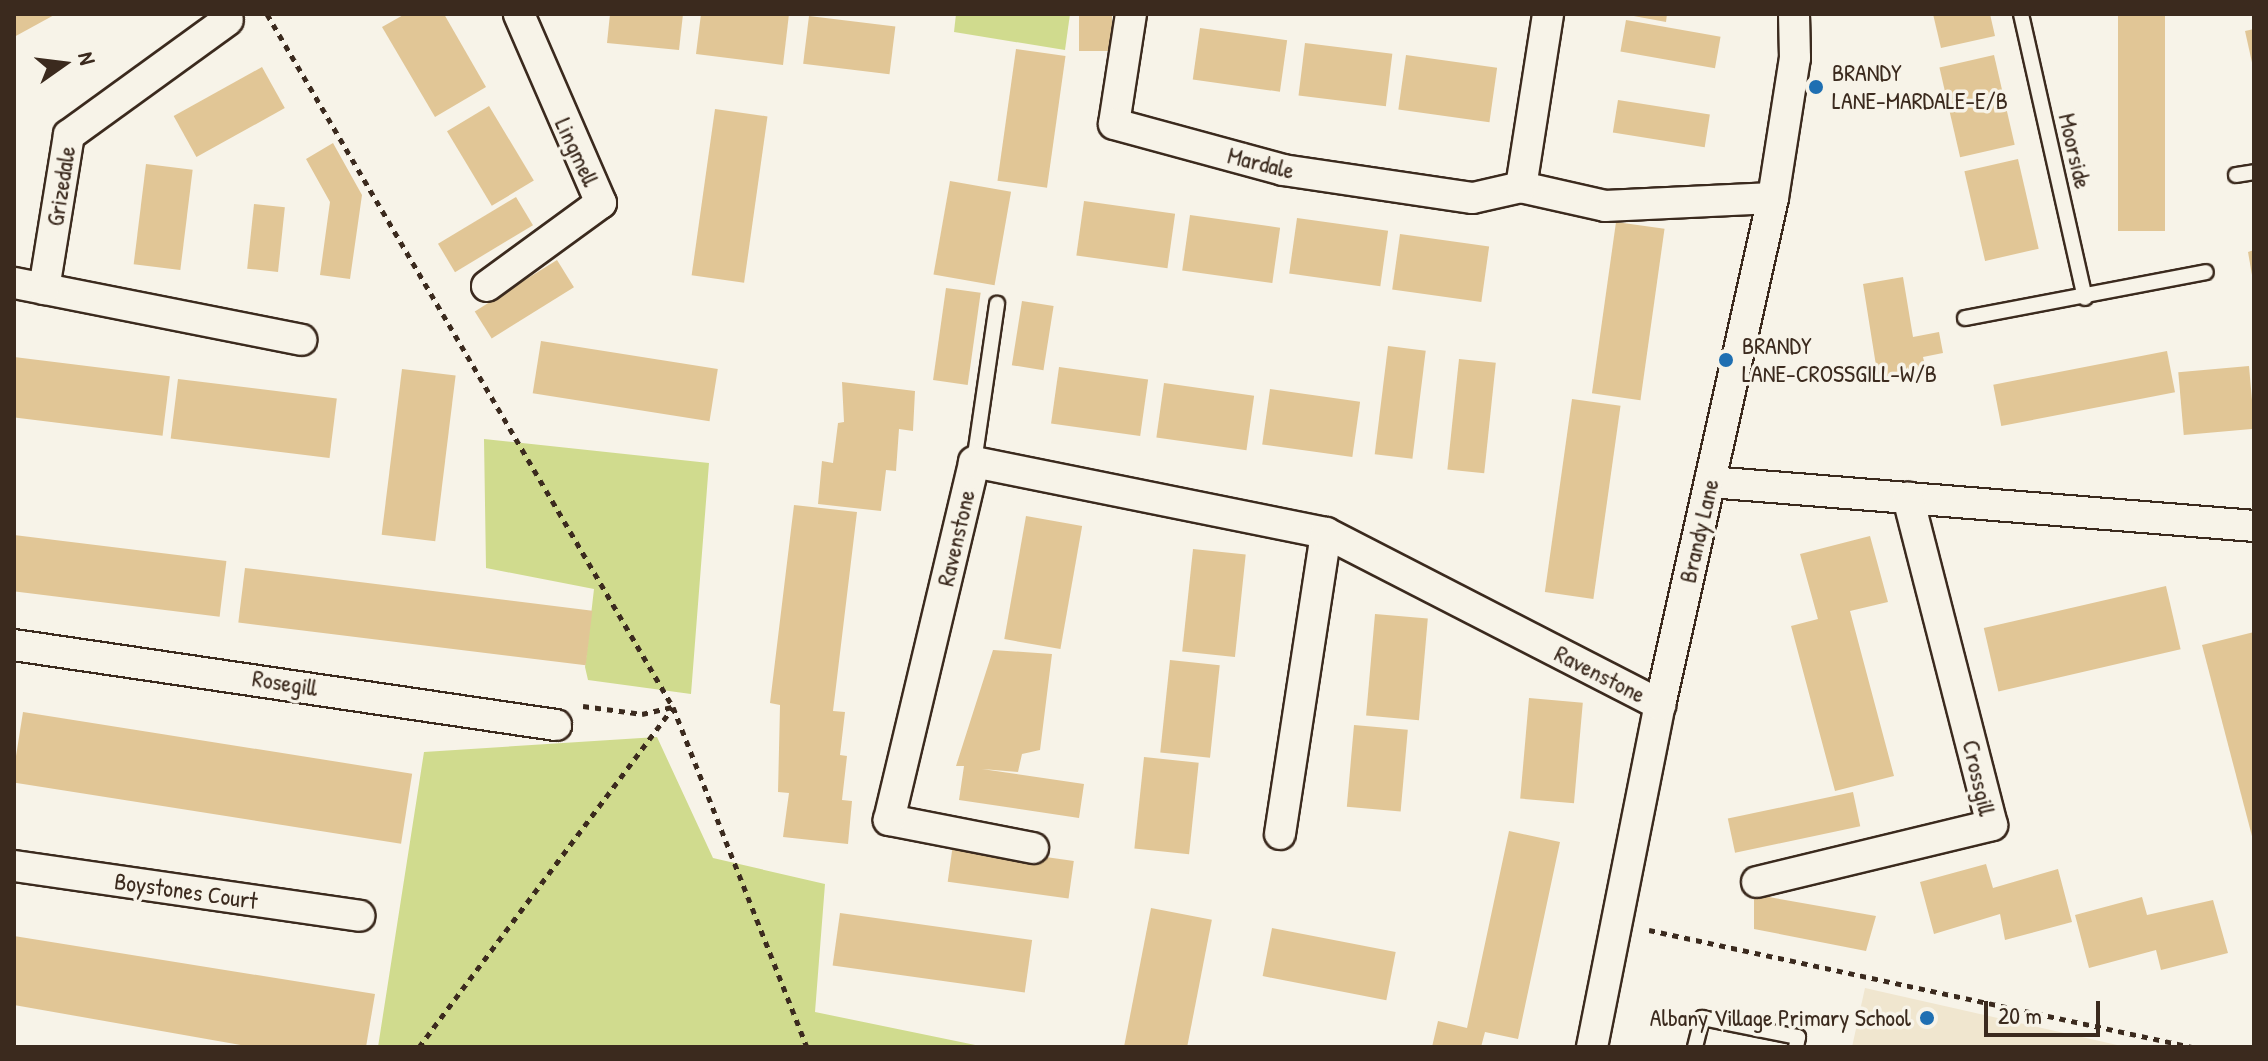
<!DOCTYPE html>
<style>
body{margin:0}
#map{position:relative;width:2268px;height:1061px;overflow:hidden;background:#f7f3e8;font-family:"Patrick Hand",sans-serif}
div>[style]{position:absolute}
.built>*{inset:0;background:#f0e6cf}
.green>*{inset:0;background:#d0db8e}
.building>*{inset:0;background:#e1c696;transform-origin:0 0}
.path>*{height:5px;margin-top:-2.5px;transform-origin:0;background:repeating-linear-gradient(90deg,#3b2a1e 0 6px,transparent 0 12px)}
.roads{filter:drop-shadow(2px 0 #3b2a1e) drop-shadow(-2px 0 #3b2a1e) drop-shadow(0 2px #3b2a1e) drop-shadow(0 -2px #3b2a1e)}
.service>*{height:14px;margin:-7px;padding:0 7px;transform-origin:7px;border-radius:7px;background:#f7f3e8}
.minor>*{height:30px;margin:-15px;padding:0 15px;transform-origin:15px;border-radius:15px;background:#f7f3e8}
.dots>*{width:22px;height:22px;translate:-50% -50%;box-sizing:border-box;border:4px solid #f7f3e8;border-radius:50%}
span{translate:-50% -50%;white-space:nowrap;text-align:center;line-height:1.15;-webkit-text-stroke:7px #f7f3e8;paint-order:stroke}
.poi-label{font-size:24px;color:#3b2a1e}
.left{translate:0 -50%;text-align:left}
.right{translate:-100% -50%;text-align:right}
.street-label{font-size:24px;color:#3b2a1e}
.frame{position:absolute;inset:0;border:16px solid #3b2a1e;pointer-events:none}
.north{position:absolute;left:24px;top:24px;width:80px;height:80px;-webkit-text-stroke:6px #f7f3e8;paint-order:stroke;rotate:76deg;font-size:22px;font-weight:700;line-height:32px;text-align:center;color:#3b2a1e}
.north::after{content:'';display:block;margin:auto;width:28px;height:36px;background:#3b2a1e;clip-path:polygon(50% 0,100% 100%,50% 72%,0 100%)}
.scale{position:absolute;left:1984px;top:1001px;width:116px;height:36px;box-sizing:border-box;border:4px solid #3b2a1e;border-top:0;padding-left:10px;font-size:24px;line-height:28px;white-space:nowrap;color:#3b2a1e;-webkit-text-stroke:6px #f7f3e8;paint-order:stroke}
</style>
<div id="map">
<div class="built">
<i style="clip-path:polygon(1865px 988px,2126px 1047px,1852px 1047px)"></i>
</div>
<div class="green">
<i style="clip-path:polygon(956px 14px,1070px 14px,1065px 50px,954px 32px)"></i>
<i style="clip-path:polygon(484px 439px,709px 463px,691px 694px,588px 680px,585px 667px,594px 589px,486px 568px)"></i>
<i style="clip-path:polygon(657px 737px,713px 858px,825px 884px,815px 1012px,985px 1047px,378px 1047px,424px 752px)"></i>
</div>
<div class="building">
<i style="clip-path:polygon(14px 14px,56px 14px,14px 37px)"></i>
<i style="clip-path:polygon(405px 14px,444px 14px,486px 87px,435px 117px,382px 27px)"></i>
<i style="clip-path:polygon(610px 14px,683px 14px,679px 50px,607px 43px)"></i>
<i style="clip-path:polygon(701px 14px,789px 14px,783px 65px,696px 54px)"></i>
<i style="left:1079px;top:14px;width:33px;height:37px"></i>
<i style="clip-path:polygon(1623px 14px,1667px 14px,1666px 22px)"></i>
<i style="clip-path:polygon(1933px 14px,1990px 14px,1995px 36px,1941px 48px)"></i>
<i style="left:2118px;top:14px;width:47px;height:217px"></i>
<i style="left:809px;top:16px;width:87px;height:48px;rotate:7deg"></i>
<i style="left:1626px;top:20px;width:96px;height:32px;rotate:10deg"></i>
<i style="left:1200px;top:28px;width:88px;height:52px;rotate:8deg"></i>
<i style="clip-path:polygon(2254px 29px,2254px 67px,2253px 67px,2245px 31px)"></i>
<i style="left:1305px;top:43px;width:88px;height:53px;rotate:7deg"></i>
<i style="left:1016px;top:49px;width:50px;height:133px;rotate:8deg"></i>
<i style="left:1406px;top:55px;width:92px;height:55px;rotate:8deg"></i>
<i style="left:1994px;top:55px;width:92px;height:56px;rotate:77deg"></i>
<i style="left:262px;top:67px;width:47px;height:101px;rotate:61deg"></i>
<i style="left:1618px;top:100px;width:93px;height:33px;rotate:9deg"></i>
<i style="left:489px;top:106px;width:87px;height:49px;rotate:59deg"></i>
<i style="left:715px;top:109px;width:53px;height:168px;rotate:8deg"></i>
<i style="clip-path:polygon(333px 143px,362px 195px,350px 279px,320px 275px,330px 202px,306px 159px)"></i>
<i style="left:2018px;top:159px;width:92px;height:55px;rotate:77deg"></i>
<i style="left:146px;top:164px;width:47px;height:101px;rotate:7deg"></i>
<i style="left:950px;top:181px;width:62px;height:95px;rotate:10deg"></i>
<i style="left:516px;top:197px;width:33px;height:91px;rotate:59deg"></i>
<i style="left:1084px;top:201px;width:92px;height:55px;rotate:8deg"></i>
<i style="left:254px;top:204px;width:31px;height:65px;rotate:6deg"></i>
<i style="left:1190px;top:215px;width:91px;height:56px;rotate:8deg"></i>
<i style="left:1297px;top:218px;width:92px;height:56px;rotate:8deg"></i>
<i style="left:1616px;top:222px;width:49px;height:173px;rotate:8deg"></i>
<i style="left:1400px;top:234px;width:90px;height:56px;rotate:8deg"></i>
<i style="clip-path:polygon(2254px 250px,2254px 275px,2252px 275px,2248px 252px)"></i>
<i style="left:557px;top:260px;width:32px;height:97px;rotate:58deg"></i>
<i style="clip-path:polygon(1903px 277px,1913px 337px,1939px 332px,1943px 353px,1923px 357px,1926px 370px,1878px 378px,1863px 284px)"></i>
<i style="left:946px;top:288px;width:35px;height:93px;rotate:8deg"></i>
<i style="left:1022px;top:301px;width:32px;height:65px;rotate:9deg"></i>
<i style="left:541px;top:341px;width:179px;height:53px;rotate:9deg"></i>
<i style="left:1388px;top:346px;width:38px;height:109px;rotate:7deg"></i>
<i style="left:2167px;top:351px;width:42px;height:177px;rotate:79deg"></i>
<i style="left:14px;top:357px;width:157px;height:60px;rotate:7deg"></i>
<i style="left:1459px;top:359px;width:37px;height:111px;rotate:6deg"></i>
<i style="left:2249px;top:366px;width:63px;height:71px;rotate:85deg"></i>
<i style="left:1059px;top:367px;width:90px;height:57px;rotate:8deg"></i>
<i style="left:402px;top:369px;width:54px;height:167px;rotate:7deg"></i>
<i style="left:178px;top:379px;width:160px;height:60px;rotate:7deg"></i>
<i style="clip-path:polygon(842px 382px,915px 391px,913px 431px,899px 429px,896px 471px,886px 470px,881px 511px,818px 504px,822px 461px,833px 463px,838px 423px,844px 422px)"></i>
<i style="left:1164px;top:383px;width:91px;height:55px;rotate:8deg"></i>
<i style="left:1270px;top:389px;width:91px;height:56px;rotate:8deg"></i>
<i style="left:1572px;top:399px;width:49px;height:195px;rotate:8deg"></i>
<i style="clip-path:polygon(794px 505px,857px 512px,833px 711px,845px 712px,840px 755px,847px 756px,842px 800px,852px 801px,848px 844px,783px 837px,789px 793px,778px 792px,780px 705px,770px 703px)"></i>
<i style="left:1026px;top:516px;width:57px;height:125px;rotate:10deg"></i>
<i style="left:14px;top:535px;width:214px;height:56px;rotate:7deg"></i>
<i style="clip-path:polygon(1870px 536px,1888px 602px,1850px 611px,1894px 776px,1835px 791px,1791px 626px,1818px 619px,1800px 554px)"></i>
<i style="left:1193px;top:549px;width:53px;height:103px;rotate:6deg"></i>
<i style="left:245px;top:568px;width:350px;height:55px;rotate:7deg"></i>
<i style="left:2166px;top:586px;width:65px;height:187px;rotate:77deg"></i>
<i style="left:1375px;top:614px;width:53px;height:102px;rotate:5deg"></i>
<i style="clip-path:polygon(2254px 632px,2254px 840px,2253px 840px,2202px 645px)"></i>
<i style="clip-path:polygon(993px 650px,1052px 654px,1040px 750px,1022px 754px,1018px 772px,982px 769px,1084px 784px,1079px 818px,959px 800px,964px 766px,956px 766px)"></i>
<i style="left:1170px;top:660px;width:50px;height:93px;rotate:6deg"></i>
<i style="left:1529px;top:698px;width:54px;height:101px;rotate:5deg"></i>
<i style="left:23px;top:712px;width:394px;height:71px;rotate:9deg"></i>
<i style="left:1354px;top:725px;width:54px;height:82px;rotate:5deg"></i>
<i style="left:1144px;top:757px;width:55px;height:92px;rotate:6deg"></i>
<i style="left:1853px;top:792px;width:35px;height:128px;rotate:78deg"></i>
<i style="clip-path:polygon(1509px 831px,1560px 842px,1518px 1039px,1485px 1032px,1481px 1047px,1432px 1047px,1438px 1021px,1467px 1028px)"></i>
<i style="left:953px;top:844px;width:122px;height:38px;rotate:8deg"></i>
<i style="clip-path:polygon(1986px 864px,1993px 888px,2058px 869px,2072px 922px,2005px 940px,2000px 914px,1934px 934px,1920px 882px)"></i>
<i style="clip-path:polygon(1763px 896px,1876px 916px,1866px 951px,1754px 929px,1754px 897px)"></i>
<i style="clip-path:polygon(2142px 897px,2147px 915px,2213px 900px,2228px 953px,2161px 970px,2156px 950px,2089px 968px,2075px 915px)"></i>
<i style="left:1151px;top:908px;width:62px;height:141px;rotate:11deg"></i>
<i style="left:840px;top:913px;width:194px;height:53px;rotate:8deg"></i>
<i style="left:1272px;top:928px;width:126px;height:49px;rotate:11deg"></i>
<i style="clip-path:polygon(14px 936px,375px 994px,366px 1047px,252px 1047px,14px 1005px)"></i>
</div>
<div class="path">
<i style="left:267px;top:14px;width:803px;rotate:59.64deg"></i>
<i style="left:673px;top:707px;width:365px;rotate:68.5deg"></i>
<i style="left:583px;top:706px;width:60px;rotate:7.7deg"></i>
<i style="left:642px;top:714px;width:31px;rotate:-13deg"></i>
<i style="left:1649px;top:930px;width:555px;rotate:12.16deg"></i>
<i style="left:419px;top:1047px;width:424px;rotate:-53.2deg"></i>
</div>
<div class="roads">
<div class="service">
<i style="left:2021px;top:14px;width:291px;rotate:77.3deg"></i>
<i style="left:2236px;top:175px;width:18px;rotate:-9deg"></i>
<i style="left:1965px;top:318px;width:245px;rotate:-10.8deg"></i>
<i style="left:974px;top:462px;width:160px;rotate:-81.7deg"></i>
<i style="left:1695px;top:1047px;width:30px;rotate:-76deg"></i>
<i style="left:1702px;top:1018px;width:98px;rotate:11.2deg"></i>
<i style="left:1798px;top:1037px;width:10px;rotate:101deg"></i>
</div>
<div class="minor">
<i style="left:1131px;top:14px;width:111px;rotate:98.8deg"></i>
<i style="left:1114px;top:124px;width:175px;rotate:15.2deg"></i>
<i style="left:1283px;top:170px;width:192px;rotate:8.4deg"></i>
<i style="left:1473px;top:198px;width:49px;rotate:-12.9deg"></i>
<i style="left:1521px;top:187px;width:86px;rotate:12.7deg"></i>
<i style="left:1605px;top:206px;width:168px;rotate:-2.7deg"></i>
<i style="left:1521px;top:187px;width:175px;rotate:-81.1deg"></i>
<i style="left:14px;top:283px;width:293px;rotate:11.2deg"></i>
<i style="left:487px;top:286px;width:141px;rotate:-36.1deg"></i>
<i style="left:601px;top:203px;width:206px;rotate:-113.5deg"></i>
<i style="left:44px;top:289px;width:156px;rotate:-80.8deg"></i>
<i style="left:69px;top:135px;width:196px;rotate:-35.9deg"></i>
<i style="left:1710px;top:482px;width:546px;rotate:4.62deg"></i>
<i style="left:14px;top:645px;width:548px;rotate:8.4deg"></i>
<i style="left:1280px;top:834px;width:304px;rotate:-81.3deg"></i>
<i style="left:1033px;top:848px;width:147px;rotate:-169deg"></i>
<i style="left:889px;top:820px;width:368px;rotate:-76.6deg"></i>
<i style="left:974px;top:462px;width:359px;rotate:11.4deg"></i>
<i style="left:1326px;top:533px;width:376px;rotate:27.2deg"></i>
<i style="left:14px;top:866px;width:349px;rotate:8.2deg"></i>
<i style="left:1757px;top:882px;width:242px;rotate:-13.6deg"></i>
<i style="left:1992px;top:825px;width:338px;rotate:-104.4deg"></i>
<i style="left:1592px;top:1047px;width:349px;rotate:-78.8deg"></i>
<i style="left:1660px;top:705px;width:519px;rotate:-77.44deg"></i>
<i style="left:1773px;top:198px;width:142px;rotate:-81.1deg"></i>
<i style="left:1795px;top:58px;width:44px;rotate:-91.3deg"></i>
</div>
</div>
<div class="dots">
<i style="left:1816px;top:87px;background:#1f6fb2"></i>
<i style="left:1726px;top:360px;background:#1f6fb2"></i>
<i style="left:1927px;top:1018px;background:#1f6fb2"></i>
</div>
<div class="poi-label">
<span class="left" style="left:1832px;top:87px">BRANDY<br>LANE-MARDALE-E/B</span>
<span class="left" style="left:1742px;top:360px">BRANDY<br>LANE-CROSSGILL-W/B</span>
<span class="right" style="left:1911px;top:1018px">Albany Village Primary School</span>
</div>
<div class="street-label">
<span style="left:2075px;top:151px;rotate:77deg">Moorside</span>
<span style="left:577px;top:152px;rotate:65deg">Lingmell</span>
<span style="left:1261px;top:163px;rotate:14deg">Mardale</span>
<span style="left:61px;top:186px;rotate:-81deg">Grizedale</span>
<span style="left:1699px;top:531px;rotate:-77deg">Brandy Lane</span>
<span style="left:956px;top:538px;rotate:-77deg">Ravenstone</span>
<span style="left:1600px;top:674px;rotate:27deg">Ravenstone</span>
<span style="left:285px;top:683px;rotate:9deg">Rosegill</span>
<span style="left:1979px;top:778px;rotate:77deg">Crossgill</span>
<span style="left:186px;top:891px;rotate:8deg">Boystones Court</span>
</div>
<div class="frame"></div>
<div class="north">N</div>
<div class="scale">20 m</div>
</div>
